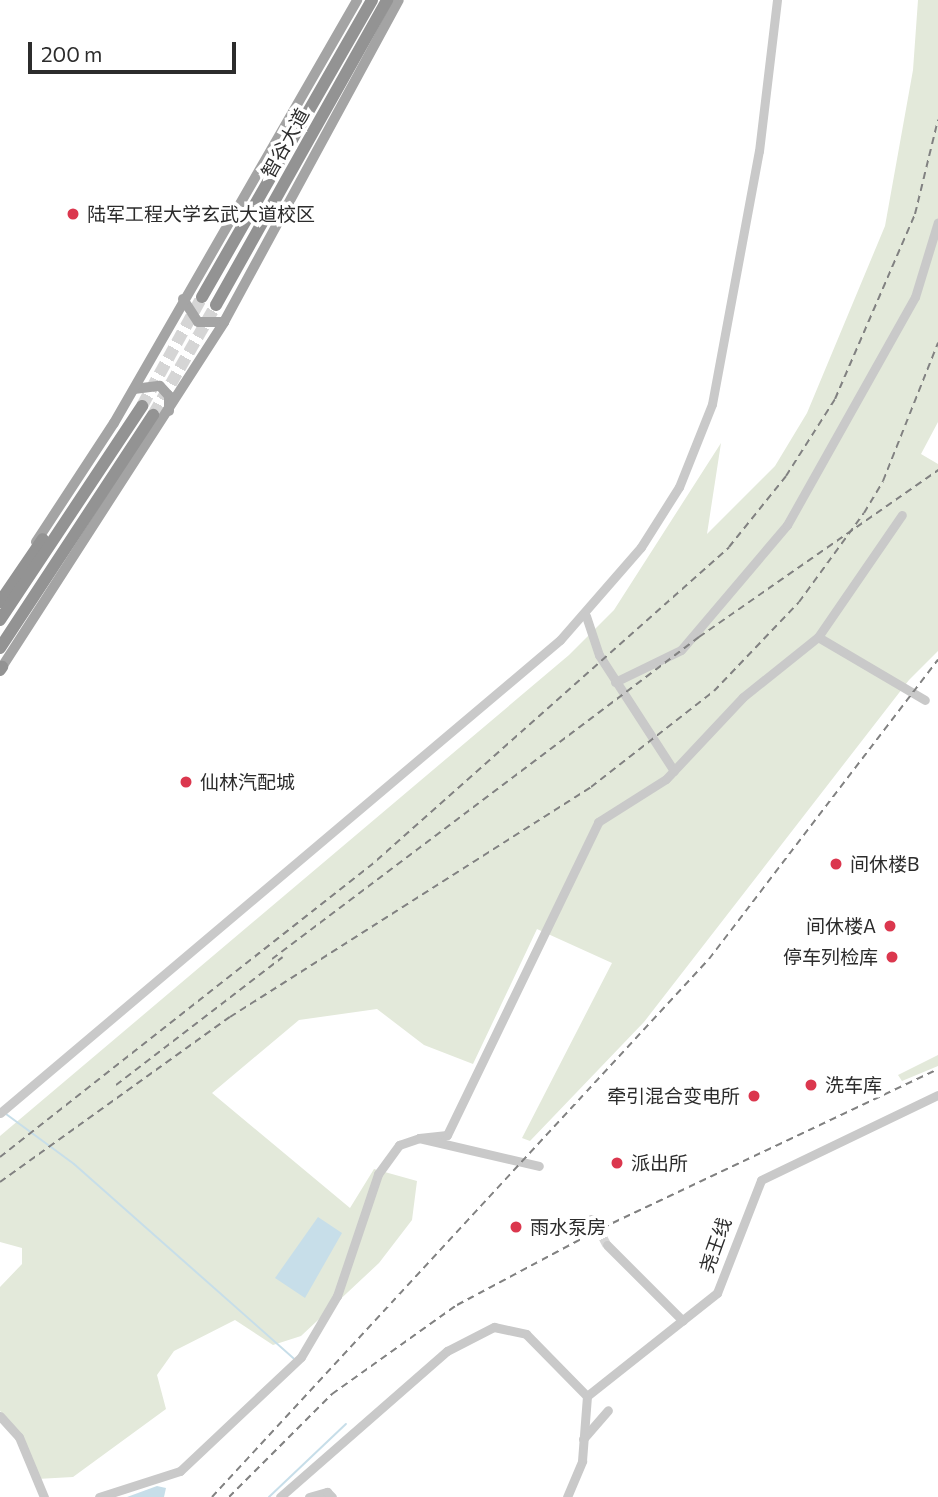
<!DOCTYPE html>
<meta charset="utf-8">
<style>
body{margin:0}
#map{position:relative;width:938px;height:1497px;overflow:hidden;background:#fff;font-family:Commissioner,"Noto Sans SC",sans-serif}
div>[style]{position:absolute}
.green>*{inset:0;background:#e3e9da}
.water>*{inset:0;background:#c7dee9}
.stream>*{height:2px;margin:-1px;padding:0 1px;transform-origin:1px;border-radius:1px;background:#c7dee9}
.minor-tunnel>*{height:9px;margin-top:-4.5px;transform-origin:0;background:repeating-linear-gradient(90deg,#d5d5d5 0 9px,transparent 0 13.5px)}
.highway-tunnel>*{height:12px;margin-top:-6px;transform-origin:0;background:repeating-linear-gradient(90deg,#d5d5d5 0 12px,transparent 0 18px)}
.minor>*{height:9px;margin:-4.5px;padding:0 4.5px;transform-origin:4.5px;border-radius:4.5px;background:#c9c9c9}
.major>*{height:10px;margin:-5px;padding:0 5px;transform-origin:5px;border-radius:5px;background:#a4a4a4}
.highway>*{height:12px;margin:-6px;padding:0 6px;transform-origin:6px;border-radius:6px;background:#939393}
.rail>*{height:2px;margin-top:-1px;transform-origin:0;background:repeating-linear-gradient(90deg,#818181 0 7px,transparent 0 12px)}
.dots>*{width:19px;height:19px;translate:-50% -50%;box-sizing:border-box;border:4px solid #fff;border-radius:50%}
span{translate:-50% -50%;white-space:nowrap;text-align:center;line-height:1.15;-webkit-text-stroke:7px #fff;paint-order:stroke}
.street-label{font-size:19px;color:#2c2c2c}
.poi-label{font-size:19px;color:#2c2c2c}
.left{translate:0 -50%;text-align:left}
.right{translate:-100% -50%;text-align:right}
.scale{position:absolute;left:28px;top:42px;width:208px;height:32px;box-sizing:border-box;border:4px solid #2c2c2c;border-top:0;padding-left:9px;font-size:21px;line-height:24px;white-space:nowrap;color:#2c2c2c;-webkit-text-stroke:5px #fff;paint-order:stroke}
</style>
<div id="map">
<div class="green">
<i style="clip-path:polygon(918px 0,938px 0,938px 422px,921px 454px,938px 464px,938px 651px,909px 680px,644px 1022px,530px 1141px,522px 1138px,612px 963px,537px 929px,473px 1064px,424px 1045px,377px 1009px,299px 1020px,212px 1093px,350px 1208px,374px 1169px,417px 1181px,412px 1220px,379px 1263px,301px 1336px,273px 1345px,235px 1320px,174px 1351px,157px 1375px,166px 1409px,73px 1477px,37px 1479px,22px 1436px,0 1411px,0 1287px,22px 1264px,22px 1248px,0 1242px,0 1136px,569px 655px,614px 610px,721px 443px,707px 534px,775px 466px,807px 413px,885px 226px,913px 70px)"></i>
<i style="clip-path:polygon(938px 1055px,938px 1066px,902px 1081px,898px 1075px)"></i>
</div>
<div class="water">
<i style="clip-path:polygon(318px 1217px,342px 1233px,305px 1298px,275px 1278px)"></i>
<i style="clip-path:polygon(157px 1486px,166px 1488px,164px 1497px,127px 1497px)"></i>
</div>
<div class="stream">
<i style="left:6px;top:1114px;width:84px;rotate:36.3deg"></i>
<i style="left:74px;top:1164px;width:293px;rotate:41.5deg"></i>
<i style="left:269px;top:1497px;width:106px;rotate:-43.5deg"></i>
</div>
<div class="minor-tunnel">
<i style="left:597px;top:1226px;width:21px;rotate:62deg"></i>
</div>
<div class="highway-tunnel">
<i style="left:142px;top:406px;width:124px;rotate:-61.2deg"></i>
<i style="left:153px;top:415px;width:127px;rotate:-60.2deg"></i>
</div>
<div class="minor">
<i style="left:586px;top:616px;width:41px;rotate:71.6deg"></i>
<i style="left:599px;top:655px;width:138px;rotate:57.1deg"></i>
<i style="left:818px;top:637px;width:124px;rotate:30.5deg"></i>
<i style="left:615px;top:682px;width:73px;rotate:-25.9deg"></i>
<i style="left:681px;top:650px;width:164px;rotate:-49.7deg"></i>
<i style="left:787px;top:525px;width:261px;rotate:-60.7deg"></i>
<i style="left:915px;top:297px;width:78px;rotate:-73deg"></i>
<i style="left:0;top:1113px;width:733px;rotate:-40.19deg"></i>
<i style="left:560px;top:640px;width:123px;rotate:-48.9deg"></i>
<i style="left:641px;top:547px;width:71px;rotate:-57.7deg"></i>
<i style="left:679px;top:487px;width:89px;rotate:-68.3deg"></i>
<i style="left:712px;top:404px;width:257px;rotate:-79.5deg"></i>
<i style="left:759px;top:151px;width:152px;rotate:-83.2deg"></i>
<i style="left:419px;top:1138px;width:28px;rotate:-6deg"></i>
<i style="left:447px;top:1135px;width:348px;rotate:-64.2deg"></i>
<i style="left:598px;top:822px;width:80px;rotate:-32.3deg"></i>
<i style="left:666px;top:779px;width:112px;rotate:-46.8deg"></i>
<i style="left:743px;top:697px;width:96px;rotate:-38.7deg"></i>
<i style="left:818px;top:637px;width:148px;rotate:-55.5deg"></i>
<i style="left:591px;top:1219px;width:9px;rotate:49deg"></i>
<i style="left:607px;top:1245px;width:107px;rotate:45deg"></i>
<i style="left:0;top:1416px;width:28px;rotate:48deg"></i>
<i style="left:19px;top:1437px;width:65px;rotate:67.4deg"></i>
<i style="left:583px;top:1439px;width:38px;rotate:-49deg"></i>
<i style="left:99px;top:1497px;width:85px;rotate:-17.8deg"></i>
<i style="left:180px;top:1471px;width:166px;rotate:-43.3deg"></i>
<i style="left:301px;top:1357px;width:71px;rotate:-59.5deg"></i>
<i style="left:337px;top:1296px;width:129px;rotate:-71.4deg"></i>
<i style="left:378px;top:1174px;width:36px;rotate:-54deg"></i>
<i style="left:399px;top:1145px;width:21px;rotate:-19deg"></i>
<i style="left:419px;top:1138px;width:123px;rotate:13.1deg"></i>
<i style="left:280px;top:1497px;width:222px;rotate:-41.2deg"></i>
<i style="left:447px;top:1351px;width:53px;rotate:-27.1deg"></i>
<i style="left:494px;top:1327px;width:33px;rotate:12deg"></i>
<i style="left:526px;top:1334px;width:87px;rotate:45.5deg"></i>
<i style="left:309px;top:1497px;width:19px;rotate:-16deg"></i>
<i style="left:327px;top:1492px;width:7px;rotate:45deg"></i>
<i style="left:567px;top:1497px;width:39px;rotate:-67deg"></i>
<i style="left:582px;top:1461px;width:65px;rotate:-85.6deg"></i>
<i style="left:587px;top:1396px;width:166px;rotate:-38.4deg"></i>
<i style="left:717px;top:1293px;width:121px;rotate:-68.7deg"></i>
<i style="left:761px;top:1180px;width:196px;rotate:-25.7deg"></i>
</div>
<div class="major">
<i style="left:183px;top:299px;width:27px;rotate:57deg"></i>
<i style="left:198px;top:322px;width:26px"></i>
<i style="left:134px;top:389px;width:26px;rotate:-7deg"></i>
<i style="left:160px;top:386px;width:13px;rotate:48deg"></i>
<i style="left:169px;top:396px;width:15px;rotate:90deg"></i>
<i style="left:36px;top:542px;width:142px;rotate:-56.8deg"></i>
<i style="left:114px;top:423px;width:488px;rotate:-60.1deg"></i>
<i style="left:0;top:670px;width:414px;rotate:-57.2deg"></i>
<i style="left:224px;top:322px;width:366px;rotate:-61.5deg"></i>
</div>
<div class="highway">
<i style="left:202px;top:297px;width:342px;rotate:-60.2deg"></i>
<i style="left:216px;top:305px;width:350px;rotate:-60.7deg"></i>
<i style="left:0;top:602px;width:76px;rotate:-55.7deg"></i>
<i style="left:0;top:620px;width:257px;rotate:-56.4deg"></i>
<i style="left:0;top:648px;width:279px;rotate:-56.7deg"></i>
<i style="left:0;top:670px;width:4px;rotate:-56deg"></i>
</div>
<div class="rail">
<i style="left:272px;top:959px;width:535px;rotate:-37.02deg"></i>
<i style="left:699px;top:637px;width:292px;rotate:-34.9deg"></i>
<i style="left:116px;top:1085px;width:210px;rotate:-37.5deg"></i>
<i style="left:0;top:1157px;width:480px;rotate:-38.2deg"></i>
<i style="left:377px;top:860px;width:471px;rotate:-41.6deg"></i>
<i style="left:729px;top:547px;width:91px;rotate:-51.2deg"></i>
<i style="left:786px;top:476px;width:91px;rotate:-57.5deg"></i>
<i style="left:835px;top:399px;width:202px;rotate:-66.6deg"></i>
<i style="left:915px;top:214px;width:97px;rotate:-76.3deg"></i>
<i style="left:0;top:1182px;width:283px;rotate:-35.7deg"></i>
<i style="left:230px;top:1017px;width:428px;rotate:-32.5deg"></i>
<i style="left:591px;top:787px;width:156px;rotate:-38deg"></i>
<i style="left:714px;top:691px;width:123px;rotate:-46.3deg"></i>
<i style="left:799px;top:602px;width:110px;rotate:-53.9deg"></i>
<i style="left:864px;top:513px;width:37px;rotate:-59deg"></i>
<i style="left:883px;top:481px;width:149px;rotate:-68.3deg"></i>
<i style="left:212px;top:1497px;width:732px;rotate:-47.27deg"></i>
<i style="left:709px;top:959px;width:377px;rotate:-52.6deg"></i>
<i style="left:229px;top:1497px;width:146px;rotate:-45deg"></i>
<i style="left:332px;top:1394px;width:153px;rotate:-35.5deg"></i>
<i style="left:457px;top:1305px;width:164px;rotate:-28deg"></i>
<i style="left:602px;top:1228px;width:372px;rotate:-25.3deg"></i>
</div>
<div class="dots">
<i style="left:73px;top:214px;background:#db374e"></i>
<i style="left:186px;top:782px;background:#db374e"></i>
<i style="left:836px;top:864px;background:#db374e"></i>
<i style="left:890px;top:926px;background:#db374e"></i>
<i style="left:892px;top:957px;background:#db374e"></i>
<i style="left:811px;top:1085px;background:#db374e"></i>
<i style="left:754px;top:1096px;background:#db374e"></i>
<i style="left:617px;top:1163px;background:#db374e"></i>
<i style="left:516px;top:1227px;background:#db374e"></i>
</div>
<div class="street-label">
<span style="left:285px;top:143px;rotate:-61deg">智谷大道</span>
<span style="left:715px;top:1245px;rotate:-70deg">尧王线</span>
</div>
<div class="poi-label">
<span class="left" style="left:87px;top:214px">陆军工程大学玄武大道校区</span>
<span class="left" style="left:200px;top:782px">仙林汽配城</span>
<span class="left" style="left:850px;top:864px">间休楼B</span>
<span class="right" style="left:876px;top:926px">间休楼A</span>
<span class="right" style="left:878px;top:957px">停车列检库</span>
<span class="left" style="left:825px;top:1085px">洗车库</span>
<span class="right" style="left:740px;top:1096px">牵引混合变电所</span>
<span class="left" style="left:631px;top:1163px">派出所</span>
<span class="left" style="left:530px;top:1227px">雨水泵房</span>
</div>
<div class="scale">200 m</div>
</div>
